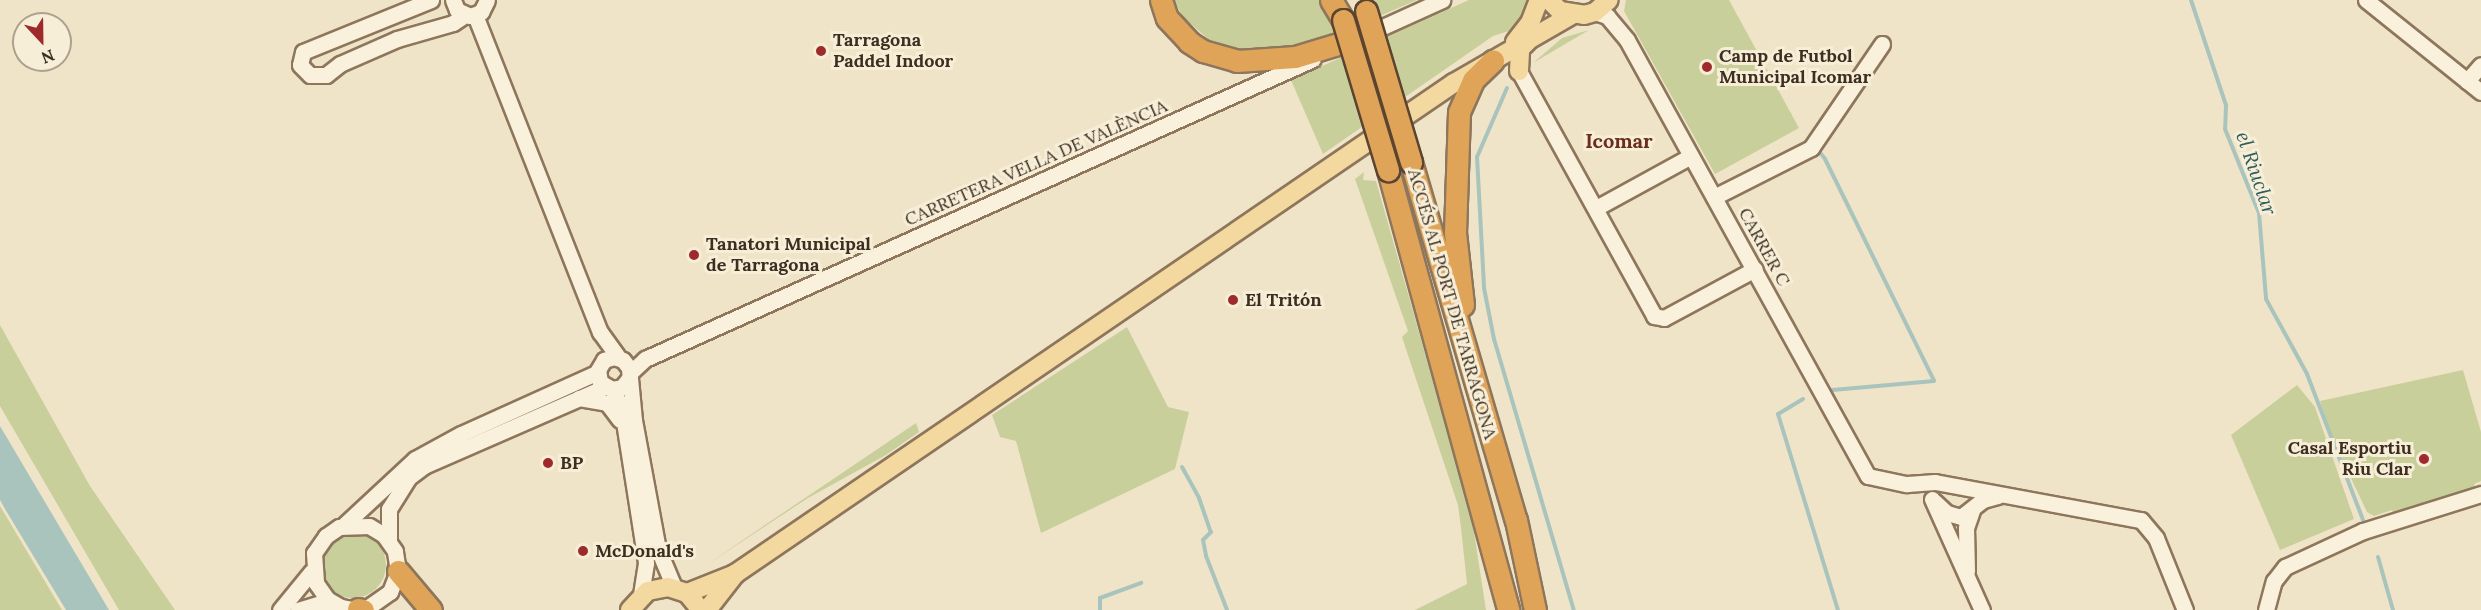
<!DOCTYPE html>
<meta charset="utf-8">
<style>
body{margin:0}
#map{position:relative;width:2481px;height:610px;overflow:hidden;background:#f0e4c8;font-family:Lora,serif}
div>[style]{position:absolute}
.green>*{inset:0;background:#c9cf9b}
.round{border-radius:50%}
.water>*{inset:0;background:#a9c4bc}
.stream>*{height:4px;margin:-2px;padding:0 2px;transform-origin:2px;border-radius:2px;background:#a9c4bc}
.roads{filter:drop-shadow(2px 0 #8d765c) drop-shadow(-2px 0 #8d765c) drop-shadow(0 2px #8d765c) drop-shadow(0 -2px #8d765c)}
.minor>*{height:15px;margin:-7.5px;padding:0 7.5px;transform-origin:7.5px;border-radius:7.5px;background:#faf1dc}
.major>*{height:18px;margin:-9px;padding:0 9px;transform-origin:9px;border-radius:9px;background:#f3d9a0}
.highway>*{height:21px;margin:-10.5px;padding:0 10.5px;transform-origin:10.5px;border-radius:10.5px;background:#e0a458}
.bridges{filter:drop-shadow(2px 0 #5b4430) drop-shadow(-2px 0 #5b4430) drop-shadow(0 2px #5b4430) drop-shadow(0 -2px #5b4430)}
.highway-bridge>*{height:21px;margin:-10.5px;padding:0 10.5px;transform-origin:10.5px;border-radius:10.5px;background:#e0a458}
.dots>*{width:16px;height:16px;translate:-50% -50%;box-sizing:border-box;border:3px solid #f7eed8;border-radius:50%}
span{translate:-50% -50%;white-space:nowrap;text-align:center;line-height:1.15;-webkit-text-stroke:6px #f7eed8;paint-order:stroke}
.poi-label{font-size:18px;color:#3d2e20;font-weight:700}
.left{translate:0 -50%;text-align:left}
.right{translate:-100% -50%;text-align:right}
.street-label{font-size:18px;color:#3d2e20}
.neighbourhood-label{font-size:20px;color:#6b2e1e;font-weight:700}
.water-label{font-size:20px;color:#2f5d5a;font-style:italic}
.north{position:absolute;left:12px;top:12px;width:60px;height:60px;box-sizing:border-box;background:#f7eed8;border:2px solid #ada18e;border-radius:50%;rotate:158deg;font-size:16px;font-weight:700;line-height:24px;text-align:center;color:#3d2e20}
.north::after{content:'';display:block;margin:auto;width:21px;height:27px;background:#9e2a2b;clip-path:polygon(50% 0,100% 100%,50% 72%,0 100%)}
</style>
<div id="map">
<div class="green">
<i style="clip-path:polygon(1173px 0,1321px 0,1330px 23px,1373px 0,1417px 0,1333px 36px,1294px 47px,1251px 51px,1213px 43px,1184px 18px)"></i>
<i style="clip-path:polygon(1469px 0,1532px 0,1515px 29px,1493px 36px,1323px 154px,1291px 80px)"></i>
<i style="clip-path:polygon(1626px 0,1729px 0,1799px 128px,1715px 174px,1624px 11px)"></i>
<i style="clip-path:polygon(1589px 30px,1533px 63px,1562px 38px)"></i>
<i style="clip-path:polygon(1364px 172px,1363px 180px,1376px 181px,1472px 519px,1486px 610px,1415px 610px,1467px 584px,1461px 528px,1458px 505px,1402px 337px,1408px 331px,1355px 179px)"></i>
<i style="clip-path:polygon(0 325px,90px 486px,175px 610px,119px 610px,0 406px)"></i>
<i style="clip-path:polygon(1127px 327px,1168px 407px,1189px 412px,1175px 469px,1041px 533px,1016px 441px,1000px 437px,992px 415px)"></i>
<i style="clip-path:polygon(2463px 370px,2481px 432px,2481px 481px,2474px 484px,2476px 491px,2394px 516px,2392px 510px,2374px 516px,2367px 512px,2331px 436px,2320px 401px)"></i>
<i style="clip-path:polygon(2297px 385px,2315px 407px,2354px 519px,2280px 550px,2231px 435px)"></i>
<i style="clip-path:polygon(916px 423px,919px 432px,886px 455px,808px 498px,703px 567px)"></i>
<i style="clip-path:polygon(0 506px,62px 610px,0 610px)"></i>
<i class="round" style="left:320px;top:532px;width:66px;height:66px"></i>
</div>
<div class="water">
<i style="clip-path:polygon(0 426px,58px 524px,109px 610px,66px 610px,5px 509px,0 500px)"></i>
</div>
<div class="stream">
<i style="left:2191px;top:0;width:111px;rotate:71.6deg"></i>
<i style="left:2226px;top:105px;width:24px;rotate:92deg"></i>
<i style="left:2225px;top:129px;width:91px;rotate:68deg"></i>
<i style="left:2259px;top:213px;width:86px;rotate:85.3deg"></i>
<i style="left:2266px;top:299px;width:85px;rotate:61.3deg"></i>
<i style="left:2307px;top:374px;width:156px;rotate:69deg"></i>
<i style="left:1507px;top:88px;width:75px;rotate:113.5deg"></i>
<i style="left:1477px;top:157px;width:131px;rotate:86.9deg"></i>
<i style="left:1484px;top:288px;width:52px;rotate:78.9deg"></i>
<i style="left:1494px;top:339px;width:283px;rotate:73.6deg"></i>
<i style="left:1817px;top:149px;width:13px;rotate:51deg"></i>
<i style="left:1825px;top:159px;width:247px;rotate:63.8deg"></i>
<i style="left:1934px;top:381px;width:102px;rotate:175deg"></i>
<i style="left:1803px;top:399px;width:29px;rotate:149deg"></i>
<i style="left:1778px;top:414px;width:205px;rotate:73deg"></i>
<i style="left:1182px;top:467px;width:35px;rotate:61deg"></i>
<i style="left:1199px;top:498px;width:36px;rotate:71deg"></i>
<i style="left:1211px;top:532px;width:11px;rotate:135deg"></i>
<i style="left:1203px;top:540px;width:16px;rotate:79deg"></i>
<i style="left:1206px;top:556px;width:58px;rotate:68.7deg"></i>
<i style="left:2378px;top:557px;width:55px;rotate:74.2deg"></i>
<i style="left:1100px;top:610px;width:12px;rotate:-90deg"></i>
<i style="left:1100px;top:598px;width:44px;rotate:-20.1deg"></i>
</div>
<div class="roads">
<div class="minor">
<i style="left:431px;top:0;width:138px;rotate:157.9deg"></i>
<i style="left:303px;top:52px;width:13px;rotate:103deg"></i>
<i style="left:300px;top:65px;width:14px;rotate:45deg"></i>
<i style="left:310px;top:75px;width:16px"></i>
<i style="left:326px;top:75px;width:18px;rotate:-38deg"></i>
<i style="left:340px;top:64px;width:62px;rotate:-23.7deg"></i>
<i style="left:397px;top:39px;width:58px;rotate:-15.9deg"></i>
<i style="left:453px;top:23px;width:14px;rotate:-34deg"></i>
<i style="left:453px;top:0;width:11px;rotate:68deg"></i>
<i style="left:457px;top:10px;width:14px;rotate:25deg"></i>
<i style="left:470px;top:16px;width:12px;rotate:-20deg"></i>
<i style="left:481px;top:12px;width:13px;rotate:-63deg"></i>
<i style="left:2366px;top:0;width:147px;rotate:38.7deg"></i>
<i style="left:1595px;top:12px;width:13px;rotate:18deg"></i>
<i style="left:1607px;top:16px;width:31px;rotate:50deg"></i>
<i style="left:1627px;top:40px;width:498px;rotate:61.1deg"></i>
<i style="left:1868px;top:476px;width:40px;rotate:12deg"></i>
<i style="left:1907px;top:484px;width:28px;rotate:-4deg"></i>
<i style="left:1935px;top:482px;width:209px;rotate:10.5deg"></i>
<i style="left:2141px;top:520px;width:23px;rotate:50deg"></i>
<i style="left:2156px;top:538px;width:78px;rotate:68.1deg"></i>
<i style="left:475px;top:15px;width:341px;rotate:68.5deg"></i>
<i style="left:600px;top:332px;width:31px;rotate:54deg"></i>
<i style="left:1365px;top:35px;width:85px;rotate:-24.4deg"></i>
<i style="left:1519px;top:71px;width:280px;rotate:61.1deg"></i>
<i style="left:1654px;top:316px;width:10px;rotate:11deg"></i>
<i style="left:1664px;top:318px;width:103px;rotate:-28.3deg"></i>
<i style="left:2467px;top:81px;width:21px;rotate:-49deg"></i>
<i style="left:1714px;top:197px;width:109px;rotate:-26.8deg"></i>
<i style="left:1811px;top:148px;width:126px;rotate:-55.7deg"></i>
<i style="left:1596px;top:208px;width:108px;rotate:-28.7deg"></i>
<i style="left:630px;top:373px;width:21px;rotate:-43deg"></i>
<i style="left:645px;top:359px;width:732px;rotate:-24.18deg"></i>
<i style="left:630px;top:377px;width:13px;rotate:129deg"></i>
<i style="left:622px;top:387px;width:10px;rotate:169deg"></i>
<i style="left:612px;top:389px;width:14px;rotate:-150deg"></i>
<i style="left:600px;top:382px;width:12px;rotate:-99deg"></i>
<i style="left:598px;top:370px;width:12px;rotate:-59deg"></i>
<i style="left:604px;top:360px;width:10px;rotate:-17deg"></i>
<i style="left:614px;top:357px;width:9px;rotate:18deg"></i>
<i style="left:623px;top:360px;width:10px;rotate:53deg"></i>
<i style="left:629px;top:368px;width:52px;rotate:84.5deg"></i>
<i style="left:634px;top:420px;width:131px;rotate:79.5deg"></i>
<i style="left:658px;top:549px;width:41px;rotate:67.2deg"></i>
<i style="left:612px;top:389px;width:22px;rotate:63deg"></i>
<i style="left:622px;top:409px;width:156px;rotate:81.1deg"></i>
<i style="left:646px;top:563px;width:32px;rotate:99deg"></i>
<i style="left:579px;top:398px;width:28px;rotate:10deg"></i>
<i style="left:607px;top:403px;width:21px;rotate:53deg"></i>
<i style="left:1932px;top:499px;width:122px;rotate:65.8deg"></i>
<i style="left:1935px;top:502px;width:16px;rotate:43deg"></i>
<i style="left:1947px;top:513px;width:15px;rotate:16deg"></i>
<i style="left:1961px;top:517px;width:28px;rotate:-38deg"></i>
<i style="left:1983px;top:500px;width:16px;rotate:-15deg"></i>
<i style="left:344px;top:525px;width:97px;rotate:-42.9deg"></i>
<i style="left:415px;top:459px;width:52px;rotate:-28.5deg"></i>
<i style="left:461px;top:434px;width:150px;rotate:-24.3deg"></i>
<i style="left:389px;top:540px;width:31px;rotate:-90deg"></i>
<i style="left:389px;top:509px;width:36px;rotate:-58deg"></i>
<i style="left:408px;top:478px;width:20px;rotate:-37deg"></i>
<i style="left:424px;top:466px;width:197px;rotate:-23.6deg"></i>
<i style="left:1967px;top:571px;width:43px;rotate:-91.3deg"></i>
<i style="left:1966px;top:528px;width:21px;rotate:-71deg"></i>
<i style="left:280px;top:610px;width:50px;rotate:-50.6deg"></i>
<i style="left:298px;top:610px;width:24px;rotate:-17deg"></i>
<i style="left:321px;top:603px;width:32px;rotate:11deg"></i>
<i style="left:352px;top:609px;width:15px;rotate:-4deg"></i>
<i style="left:367px;top:608px;width:28px;rotate:-35deg"></i>
<i style="left:390px;top:592px;width:22px;rotate:-69deg"></i>
<i style="left:398px;top:571px;width:20px;rotate:-99deg"></i>
<i style="left:395px;top:551px;width:19px;rotate:-125deg"></i>
<i style="left:384px;top:535px;width:17px;rotate:-149deg"></i>
<i style="left:369px;top:526px;width:30px;rotate:178deg"></i>
<i style="left:339px;top:527px;width:16px;rotate:145deg"></i>
<i style="left:326px;top:536px;width:21px;rotate:125deg"></i>
<i style="left:314px;top:553px;width:30px;rotate:86deg"></i>
<i style="left:316px;top:583px;width:19px;rotate:55deg"></i>
<i style="left:327px;top:599px;width:16px;rotate:30deg"></i>
<i style="left:2266px;top:610px;width:30px;rotate:-75deg"></i>
<i style="left:2274px;top:581px;width:18px;rotate:-52deg"></i>
<i style="left:2285px;top:567px;width:86px;rotate:-24.8deg"></i>
<i style="left:2363px;top:531px;width:124px;rotate:-17.4deg"></i>
</div>
<div class="major">
<i style="left:1549px;top:0;width:16px;rotate:45deg"></i>
<i style="left:1560px;top:11px;width:24px;rotate:9deg"></i>
<i style="left:1584px;top:15px;width:11px;rotate:-15deg"></i>
<i style="left:1595px;top:12px;width:18px;rotate:-41deg"></i>
<i style="left:1515px;top:42px;width:24px;rotate:-52deg"></i>
<i style="left:1530px;top:23px;width:25px;rotate:-69deg"></i>
<i style="left:1519px;top:71px;width:22px;rotate:-87deg"></i>
<i style="left:1520px;top:49px;width:11px;rotate:-45deg"></i>
<i style="left:687px;top:593px;width:52px;rotate:-21.6deg"></i>
<i style="left:735px;top:574px;width:871px;rotate:-34.33deg"></i>
<i style="left:1454px;top:83px;width:136px;rotate:-30deg"></i>
<i style="left:630px;top:610px;width:26px;rotate:-47deg"></i>
<i style="left:648px;top:591px;width:20px;rotate:-11deg"></i>
<i style="left:668px;top:587px;width:20px;rotate:18deg"></i>
<i style="left:687px;top:593px;width:22px;rotate:51deg"></i>
<i style="left:707px;top:610px;width:46px;rotate:-52.1deg"></i>
</div>
<div class="highway">
<i style="left:1161px;top:0;width:19px;rotate:72deg"></i>
<i style="left:1167px;top:18px;width:33px;rotate:47deg"></i>
<i style="left:1189px;top:42px;width:17px;rotate:33deg"></i>
<i style="left:1203px;top:51px;width:35px;rotate:16deg"></i>
<i style="left:1237px;top:61px;width:58px;rotate:-3.9deg"></i>
<i style="left:1295px;top:57px;width:69px;rotate:-16.9deg"></i>
<i style="left:1331px;top:0;width:23px;rotate:59deg"></i>
<i style="left:1411px;top:162px;width:373px;rotate:73.7deg"></i>
<i style="left:1516px;top:520px;width:92px;rotate:78.1deg"></i>
<i style="left:1388px;top:170px;width:456px;rotate:74.7deg"></i>
<i style="left:1463px;top:305px;width:72px;rotate:-96.3deg"></i>
<i style="left:1455px;top:233px;width:121px;rotate:-88.1deg"></i>
<i style="left:1459px;top:112px;width:35px;rotate:-66deg"></i>
<i style="left:1473px;top:80px;width:28px;rotate:-44deg"></i>
<i style="left:398px;top:571px;width:51px;rotate:49.8deg"></i>
<i style="left:358px;top:609px;width:5px;rotate:11deg"></i>
</div>
</div>
<div class="bridges">
<div class="highway-bridge">
<i style="left:1366px;top:11px;width:158px;rotate:73.4deg"></i>
<i style="left:1343px;top:20px;width:157px;rotate:73.3deg"></i>
</div>
</div>
<div class="dots">
<i style="left:821px;top:51px;background:#9e2a2b"></i>
<i style="left:1707px;top:67px;background:#9e2a2b"></i>
<i style="left:694px;top:255px;background:#9e2a2b"></i>
<i style="left:1233px;top:300px;background:#9e2a2b"></i>
<i style="left:2424px;top:459px;background:#9e2a2b"></i>
<i style="left:548px;top:463px;background:#9e2a2b"></i>
<i style="left:583px;top:551px;background:#9e2a2b"></i>
</div>
<div class="poi-label">
<span class="left" style="left:833px;top:51px">Tarragona<br>Paddel Indoor</span>
<span class="left" style="left:1719px;top:67px">Camp de Futbol<br>Municipal Icomar</span>
<span class="left" style="left:706px;top:255px">Tanatori Municipal<br>de Tarragona</span>
<span class="left" style="left:1245px;top:300px">El Tritón</span>
<span class="right" style="left:2412px;top:459px">Casal Esportiu<br>Riu Clar</span>
<span class="left" style="left:560px;top:463px">BP</span>
<span class="left" style="left:595px;top:551px">McDonald's</span>
</div>
<div class="street-label">
<span style="left:1036px;top:163px;rotate:-24deg">CARRETERA VELLA DE VALÈNCIA</span>
<span style="left:1764px;top:247px;rotate:61deg">CARRER C</span>
<span style="left:1452px;top:304px;rotate:74deg">ACCÉS AL PORT DE TARRAGONA</span>
</div>
<div class="neighbourhood-label">
<span style="left:1619px;top:140px">Icomar</span>
</div>
<div class="water-label">
<span style="left:2257px;top:173px;rotate:71deg">el Riuclar</span>
</div>
<div class="north">N</div>
</div>
